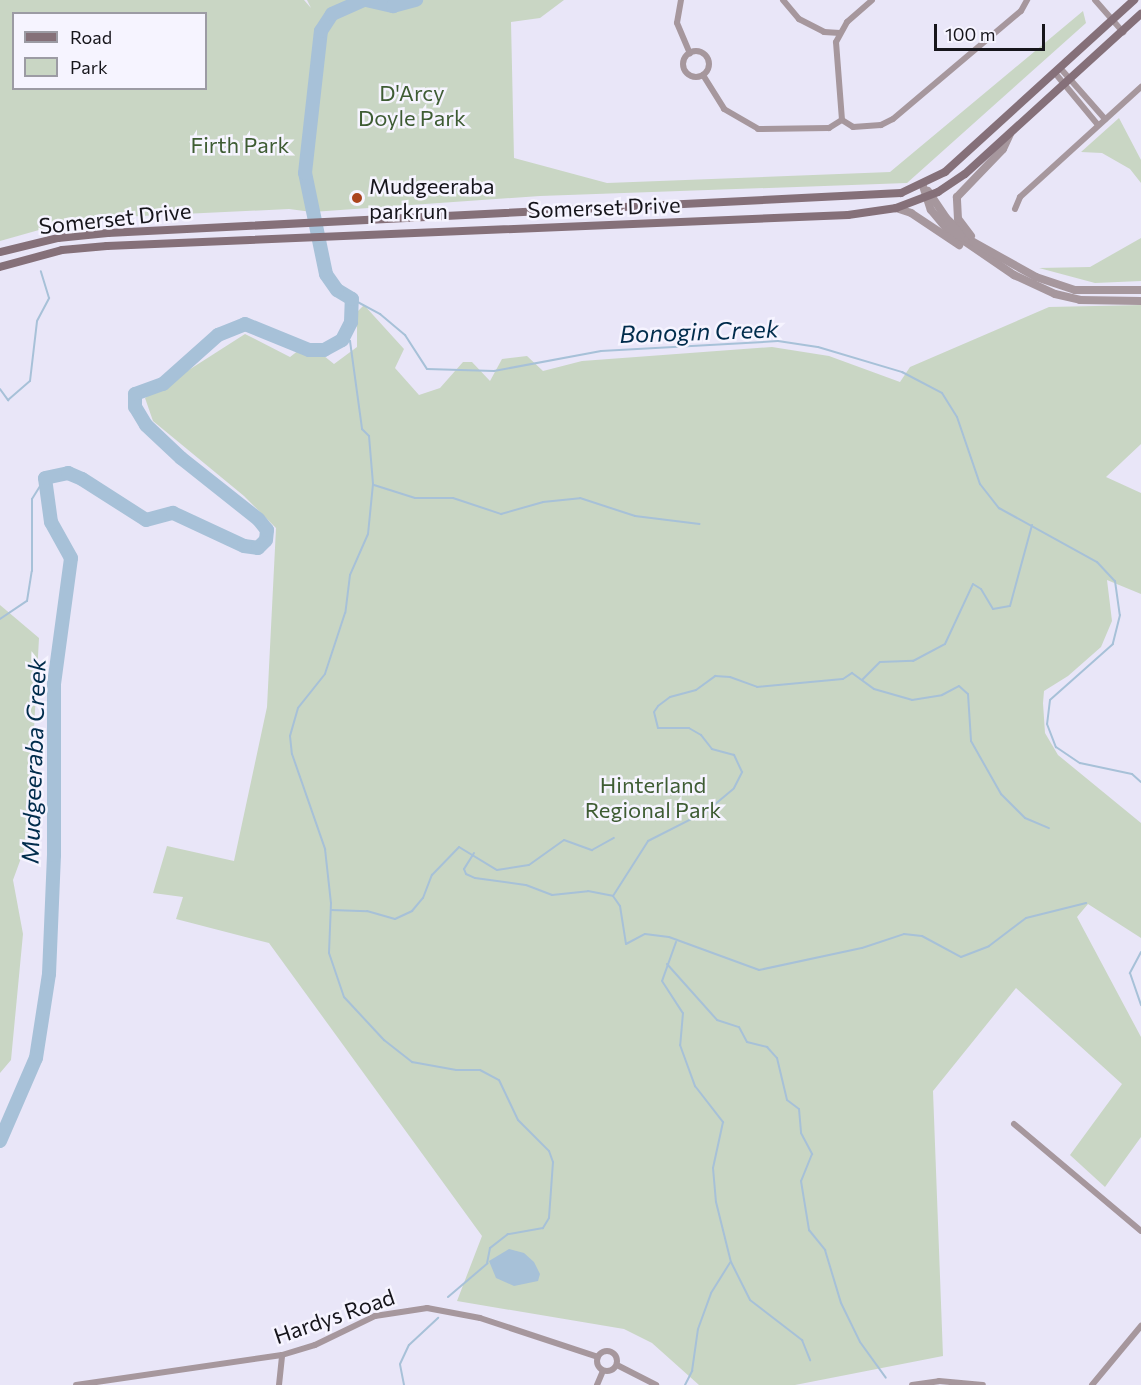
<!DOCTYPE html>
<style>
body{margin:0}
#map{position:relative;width:1141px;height:1385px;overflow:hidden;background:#e9e6f8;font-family:Commissioner,sans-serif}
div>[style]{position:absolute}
.green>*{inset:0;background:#c9d6c4}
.water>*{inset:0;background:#a7c1d8}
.stream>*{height:2px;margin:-1px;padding:0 1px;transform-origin:1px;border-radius:1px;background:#a7c1d8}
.river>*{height:14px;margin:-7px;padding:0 7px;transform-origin:7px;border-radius:7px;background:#a7c1d8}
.minor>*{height:6px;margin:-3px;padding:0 3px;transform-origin:3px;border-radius:3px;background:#a6979d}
.minor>.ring{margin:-3px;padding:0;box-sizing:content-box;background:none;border:6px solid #a6979d;border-radius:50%}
.tertiary>*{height:8px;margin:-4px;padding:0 4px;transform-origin:4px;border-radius:4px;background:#a6979d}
.secondary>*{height:8px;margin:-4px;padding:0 4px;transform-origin:4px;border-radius:4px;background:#857079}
.dots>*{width:16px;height:16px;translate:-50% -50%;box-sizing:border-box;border:3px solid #f6f4ff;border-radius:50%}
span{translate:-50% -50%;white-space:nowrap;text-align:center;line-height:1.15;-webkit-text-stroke:5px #f6f4ff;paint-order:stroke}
.park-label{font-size:22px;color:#3e5c33}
.poi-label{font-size:22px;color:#16151b}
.left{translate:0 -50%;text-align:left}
.street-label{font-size:22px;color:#16151b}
.water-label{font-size:24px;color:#002c4c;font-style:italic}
.legend{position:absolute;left:12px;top:12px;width:195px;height:78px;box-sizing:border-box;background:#f6f4ff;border:2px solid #9c9ba4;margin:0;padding:8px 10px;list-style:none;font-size:18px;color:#16151b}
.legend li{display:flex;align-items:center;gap:12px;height:30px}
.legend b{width:30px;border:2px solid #9c9ba4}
.scale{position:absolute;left:934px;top:24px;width:111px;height:27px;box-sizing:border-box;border:3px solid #16151b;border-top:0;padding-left:8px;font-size:18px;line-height:21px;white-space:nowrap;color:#16151b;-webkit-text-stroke:4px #f6f4ff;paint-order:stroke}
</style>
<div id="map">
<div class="green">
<i style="clip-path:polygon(evenodd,0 0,304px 0,311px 8px,307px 0,564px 0,540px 18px,511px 22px,514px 158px,607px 183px,890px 172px,1083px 11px,1086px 23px,907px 183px,540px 196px,312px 212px,289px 209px,78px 219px,0 241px,0 0,14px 14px,206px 14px,206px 88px,14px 88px,14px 14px)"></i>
<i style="clip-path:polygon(1119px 118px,1141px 160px,1141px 183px,1130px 169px,1102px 153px,1081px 152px)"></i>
<i style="clip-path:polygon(1141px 238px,1141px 281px,1095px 283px,1039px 268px,1090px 267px)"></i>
<i style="clip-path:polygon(364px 305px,404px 349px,395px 368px,419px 395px,440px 388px,463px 362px,472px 362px,490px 381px,502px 359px,527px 356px,543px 371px,582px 361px,772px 347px,829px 356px,900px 382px,910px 367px,1049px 307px,1141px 305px,1141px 444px,1106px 477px,1141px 493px,1141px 594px,1107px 580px,1112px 621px,1101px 647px,1068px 676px,1044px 691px,1043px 703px,1045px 733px,1058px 755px,1141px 823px,1141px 938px,1088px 904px,1077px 917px,1141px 1037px,1141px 1137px,1105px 1187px,1070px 1155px,1122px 1084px,1016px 988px,933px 1091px,943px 1356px,795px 1385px,699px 1385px,652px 1343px,624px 1329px,457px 1301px,482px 1236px,269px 943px,176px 919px,183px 897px,153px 893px,167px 846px,234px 861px,267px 707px,276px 528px,244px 496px,153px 421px,145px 398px,245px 334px,290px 357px,308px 343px,334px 364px,357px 347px,357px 312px)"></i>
<i style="clip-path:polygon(0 605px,39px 638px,28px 839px,13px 880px,23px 934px,11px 1060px,0 1073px)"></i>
</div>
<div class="water">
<i style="clip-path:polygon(509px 1249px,524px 1253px,534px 1262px,540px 1274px,538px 1281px,514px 1286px,496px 1278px,489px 1261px)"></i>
</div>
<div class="stream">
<i style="left:352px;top:299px;width:32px;rotate:28deg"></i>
<i style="left:380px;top:314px;width:33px;rotate:40deg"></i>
<i style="left:405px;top:335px;width:40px;rotate:57.1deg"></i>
<i style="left:427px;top:369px;width:67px;rotate:1.7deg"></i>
<i style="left:494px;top:371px;width:109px;rotate:-10.6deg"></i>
<i style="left:601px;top:351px;width:177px;rotate:-3.2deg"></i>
<i style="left:778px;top:341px;width:40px;rotate:8.5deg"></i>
<i style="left:818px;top:347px;width:88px;rotate:16.6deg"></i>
<i style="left:902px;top:372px;width:45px;rotate:27.7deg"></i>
<i style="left:942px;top:393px;width:28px;rotate:58deg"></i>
<i style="left:957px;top:417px;width:71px;rotate:71.1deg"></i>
<i style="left:980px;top:484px;width:31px;rotate:52deg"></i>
<i style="left:999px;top:508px;width:112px;rotate:28.9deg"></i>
<i style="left:1097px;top:562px;width:26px;rotate:47deg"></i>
<i style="left:1115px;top:581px;width:34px;rotate:82deg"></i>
<i style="left:1120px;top:615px;width:30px;rotate:104deg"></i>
<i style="left:1113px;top:644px;width:84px;rotate:138.4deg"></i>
<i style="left:1050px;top:700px;width:24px;rotate:97deg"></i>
<i style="left:1047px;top:724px;width:25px;rotate:69deg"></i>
<i style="left:1056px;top:747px;width:29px;rotate:34deg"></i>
<i style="left:1080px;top:763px;width:53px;rotate:11.9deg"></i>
<i style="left:1132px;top:774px;width:12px;rotate:42deg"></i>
<i style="left:344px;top:336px;width:8px;rotate:40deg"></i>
<i style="left:350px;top:341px;width:89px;rotate:82.2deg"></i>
<i style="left:362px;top:429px;width:10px;rotate:45deg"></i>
<i style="left:369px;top:436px;width:48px;rotate:85.2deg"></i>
<i style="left:373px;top:484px;width:50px;rotate:95.7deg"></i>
<i style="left:368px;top:534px;width:45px;rotate:113.7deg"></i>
<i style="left:350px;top:575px;width:38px;rotate:97deg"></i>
<i style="left:345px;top:613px;width:64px;rotate:108.2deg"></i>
<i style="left:325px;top:674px;width:43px;rotate:128.5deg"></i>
<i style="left:298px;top:708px;width:29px;rotate:106deg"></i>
<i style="left:290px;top:736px;width:18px;rotate:84deg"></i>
<i style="left:292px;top:754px;width:101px;rotate:70.8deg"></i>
<i style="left:325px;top:849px;width:54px;rotate:83.7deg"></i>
<i style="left:331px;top:903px;width:50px;rotate:92.3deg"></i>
<i style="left:329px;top:953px;width:46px;rotate:71.2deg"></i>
<i style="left:344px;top:997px;width:59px;rotate:47.1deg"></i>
<i style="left:384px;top:1040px;width:36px;rotate:38deg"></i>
<i style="left:412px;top:1062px;width:45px;rotate:10.3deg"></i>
<i style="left:456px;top:1070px;width:24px"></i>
<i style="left:480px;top:1070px;width:21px;rotate:28deg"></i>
<i style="left:499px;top:1080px;width:44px;rotate:64.6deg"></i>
<i style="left:518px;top:1120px;width:44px;rotate:45deg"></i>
<i style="left:549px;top:1151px;width:12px;rotate:70deg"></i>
<i style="left:553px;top:1162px;width:56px;rotate:94.1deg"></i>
<i style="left:549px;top:1218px;width:12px;rotate:121deg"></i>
<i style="left:543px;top:1228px;width:36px;rotate:170deg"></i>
<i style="left:508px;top:1234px;width:23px;rotate:142deg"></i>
<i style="left:490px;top:1248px;width:15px;rotate:101deg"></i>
<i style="left:0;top:389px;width:14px;rotate:54deg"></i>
<i style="left:8px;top:400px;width:29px;rotate:-41deg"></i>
<i style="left:30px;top:381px;width:60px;rotate:-83.3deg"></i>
<i style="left:37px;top:321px;width:26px;rotate:-62deg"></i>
<i style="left:49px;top:298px;width:28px;rotate:-107deg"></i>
<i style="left:374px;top:485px;width:43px;rotate:17.6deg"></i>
<i style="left:415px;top:498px;width:38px"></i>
<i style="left:453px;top:498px;width:51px;rotate:18.4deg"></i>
<i style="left:501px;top:514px;width:44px;rotate:-15.9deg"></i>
<i style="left:543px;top:502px;width:37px;rotate:-6deg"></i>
<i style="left:580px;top:498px;width:58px;rotate:18.1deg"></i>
<i style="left:635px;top:516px;width:65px;rotate:7deg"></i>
<i style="left:0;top:619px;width:32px;rotate:-34deg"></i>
<i style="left:27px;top:601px;width:30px;rotate:-81deg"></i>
<i style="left:32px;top:571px;width:72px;rotate:-90deg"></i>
<i style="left:32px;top:499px;width:25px;rotate:-58deg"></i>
<i style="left:862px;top:680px;width:25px;rotate:-45deg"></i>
<i style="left:880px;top:662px;width:33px;rotate:-2deg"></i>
<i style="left:913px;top:661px;width:36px;rotate:-28deg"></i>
<i style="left:945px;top:644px;width:66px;rotate:-65deg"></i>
<i style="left:973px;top:584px;width:9px;rotate:32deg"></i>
<i style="left:981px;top:589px;width:23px;rotate:59deg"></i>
<i style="left:993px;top:609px;width:17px;rotate:-10deg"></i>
<i style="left:1010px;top:606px;width:84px;rotate:-74.8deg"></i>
<i style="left:474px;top:853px;width:19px;rotate:122deg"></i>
<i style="left:464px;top:869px;width:5px;rotate:68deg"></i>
<i style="left:466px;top:874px;width:10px;rotate:24deg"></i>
<i style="left:475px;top:878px;width:51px;rotate:7.8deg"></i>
<i style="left:526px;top:885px;width:28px;rotate:21deg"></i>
<i style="left:552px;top:895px;width:36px;rotate:-6deg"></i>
<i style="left:588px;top:891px;width:25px;rotate:11deg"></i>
<i style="left:613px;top:896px;width:12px;rotate:55deg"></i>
<i style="left:620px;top:906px;width:38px;rotate:81deg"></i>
<i style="left:626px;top:944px;width:21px;rotate:-28deg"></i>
<i style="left:645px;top:934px;width:24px;rotate:7deg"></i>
<i style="left:669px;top:937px;width:96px;rotate:20.1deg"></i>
<i style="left:759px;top:970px;width:105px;rotate:-12.1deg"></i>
<i style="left:862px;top:948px;width:44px;rotate:-18.4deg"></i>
<i style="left:904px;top:934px;width:18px;rotate:6deg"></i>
<i style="left:922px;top:936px;width:44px;rotate:28.3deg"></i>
<i style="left:961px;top:957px;width:30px;rotate:-21deg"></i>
<i style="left:989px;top:946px;width:46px;rotate:-37.1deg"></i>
<i style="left:1026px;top:918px;width:62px;rotate:-14deg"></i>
<i style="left:613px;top:896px;width:65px;rotate:-57.5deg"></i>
<i style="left:648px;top:841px;width:66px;rotate:-27deg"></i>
<i style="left:707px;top:811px;width:35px;rotate:-40deg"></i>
<i style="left:734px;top:788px;width:18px;rotate:-63deg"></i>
<i style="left:742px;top:772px;width:19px;rotate:-115deg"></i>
<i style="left:734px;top:755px;width:23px;rotate:-165deg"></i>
<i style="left:712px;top:749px;width:18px;rotate:-128deg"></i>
<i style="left:701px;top:735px;width:14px;rotate:-150deg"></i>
<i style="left:689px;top:728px;width:31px;rotate:180deg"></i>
<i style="left:658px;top:728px;width:16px;rotate:-104deg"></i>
<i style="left:654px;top:712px;width:7px;rotate:-56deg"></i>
<i style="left:658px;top:706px;width:15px;rotate:-37deg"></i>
<i style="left:670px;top:697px;width:27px;rotate:-15deg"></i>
<i style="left:696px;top:690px;width:24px;rotate:-36deg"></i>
<i style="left:715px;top:676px;width:15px;rotate:4deg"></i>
<i style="left:730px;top:677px;width:29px;rotate:20deg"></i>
<i style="left:757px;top:687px;width:86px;rotate:-5.3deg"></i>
<i style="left:843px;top:679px;width:11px;rotate:-34deg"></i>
<i style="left:852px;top:673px;width:27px;rotate:36deg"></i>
<i style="left:874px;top:689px;width:40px;rotate:16deg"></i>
<i style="left:912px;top:700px;width:30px;rotate:-9deg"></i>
<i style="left:942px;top:695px;width:19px;rotate:-28deg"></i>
<i style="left:959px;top:686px;width:12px;rotate:42deg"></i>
<i style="left:968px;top:694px;width:47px;rotate:86.3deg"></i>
<i style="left:971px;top:741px;width:61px;rotate:60.5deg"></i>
<i style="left:1001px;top:794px;width:34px;rotate:45deg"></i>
<i style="left:1025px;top:818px;width:26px;rotate:23deg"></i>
<i style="left:331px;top:910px;width:36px;rotate:2deg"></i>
<i style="left:367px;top:911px;width:29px;rotate:16deg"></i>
<i style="left:395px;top:919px;width:19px;rotate:-25deg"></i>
<i style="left:412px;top:911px;width:17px;rotate:-50deg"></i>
<i style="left:423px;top:898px;width:25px;rotate:-69deg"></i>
<i style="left:432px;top:875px;width:39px;rotate:-46deg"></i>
<i style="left:459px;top:847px;width:44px;rotate:31.2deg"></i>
<i style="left:497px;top:870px;width:32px;rotate:-9deg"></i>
<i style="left:529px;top:865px;width:43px;rotate:-35.5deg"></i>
<i style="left:564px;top:840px;width:30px;rotate:20deg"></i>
<i style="left:592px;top:850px;width:25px;rotate:-29deg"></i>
<i style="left:676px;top:942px;width:41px;rotate:109.7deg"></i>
<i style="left:662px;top:981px;width:38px;rotate:57deg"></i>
<i style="left:683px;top:1013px;width:32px;rotate:95deg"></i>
<i style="left:680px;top:1045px;width:44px;rotate:69.9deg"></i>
<i style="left:695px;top:1086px;width:46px;rotate:52.1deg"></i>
<i style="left:723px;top:1122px;width:47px;rotate:102.3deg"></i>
<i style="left:713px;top:1168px;width:34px;rotate:85deg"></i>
<i style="left:716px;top:1202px;width:62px;rotate:76deg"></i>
<i style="left:731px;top:1262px;width:42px;rotate:63.4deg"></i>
<i style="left:750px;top:1300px;width:66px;rotate:37.6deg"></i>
<i style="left:802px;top:1340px;width:22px;rotate:68deg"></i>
<i style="left:1141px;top:952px;width:24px;rotate:118deg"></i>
<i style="left:1130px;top:973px;width:34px;rotate:71deg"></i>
<i style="left:667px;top:964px;width:75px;rotate:48.2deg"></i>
<i style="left:717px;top:1020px;width:23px;rotate:18deg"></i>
<i style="left:739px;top:1027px;width:17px;rotate:62deg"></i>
<i style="left:747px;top:1042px;width:21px;rotate:14deg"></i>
<i style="left:767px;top:1047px;width:15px;rotate:48deg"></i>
<i style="left:777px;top:1058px;width:43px;rotate:76.6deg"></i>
<i style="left:787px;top:1100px;width:15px;rotate:37deg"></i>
<i style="left:799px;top:1109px;width:24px;rotate:85deg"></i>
<i style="left:801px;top:1133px;width:24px;rotate:62deg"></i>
<i style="left:812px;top:1154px;width:29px;rotate:112deg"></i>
<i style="left:801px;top:1181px;width:50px;rotate:80.7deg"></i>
<i style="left:809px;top:1230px;width:26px;rotate:51deg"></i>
<i style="left:825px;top:1250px;width:55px;rotate:73.2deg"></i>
<i style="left:841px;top:1303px;width:43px;rotate:64deg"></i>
<i style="left:860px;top:1342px;width:44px;rotate:54.2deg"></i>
<i style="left:448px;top:1297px;width:52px;rotate:-40.4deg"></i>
<i style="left:404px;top:1385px;width:21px;rotate:-101deg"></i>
<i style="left:400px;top:1364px;width:21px;rotate:-65deg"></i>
<i style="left:409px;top:1345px;width:40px;rotate:-43deg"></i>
<i style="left:685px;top:1385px;width:16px;rotate:-63deg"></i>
<i style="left:692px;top:1371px;width:42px;rotate:-81.9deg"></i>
<i style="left:698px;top:1329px;width:38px;rotate:-70deg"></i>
<i style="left:711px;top:1293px;width:36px;rotate:-58deg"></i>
</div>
<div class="river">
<i style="left:366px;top:0;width:28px;rotate:13deg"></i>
<i style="left:393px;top:6px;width:24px;rotate:-15deg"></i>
<i style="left:0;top:1141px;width:90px;rotate:-66.6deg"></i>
<i style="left:36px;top:1058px;width:85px;rotate:-81.2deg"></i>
<i style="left:49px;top:974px;width:119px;rotate:-87.6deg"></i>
<i style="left:54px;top:855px;width:171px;rotate:-90deg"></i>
<i style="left:54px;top:684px;width:127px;rotate:-82.3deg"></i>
<i style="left:71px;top:558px;width:41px;rotate:-119.1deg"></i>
<i style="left:51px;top:522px;width:44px;rotate:-97.8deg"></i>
<i style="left:45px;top:478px;width:24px;rotate:-12deg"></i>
<i style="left:68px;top:473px;width:15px;rotate:23deg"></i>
<i style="left:82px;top:479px;width:76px;rotate:32.6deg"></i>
<i style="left:146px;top:520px;width:28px;rotate:-15deg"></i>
<i style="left:173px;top:513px;width:78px;rotate:24.9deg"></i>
<i style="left:244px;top:546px;width:14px;rotate:8deg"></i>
<i style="left:258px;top:548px;width:11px;rotate:-45deg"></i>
<i style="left:266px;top:540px;width:10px;rotate:-84deg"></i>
<i style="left:267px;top:530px;width:14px;rotate:-129deg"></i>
<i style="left:258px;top:519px;width:98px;rotate:-141.6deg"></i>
<i style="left:181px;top:458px;width:48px;rotate:-136.7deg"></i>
<i style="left:146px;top:425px;width:21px;rotate:-121deg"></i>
<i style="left:135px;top:407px;width:13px;rotate:-90deg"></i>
<i style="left:135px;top:394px;width:30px;rotate:-20deg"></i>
<i style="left:163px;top:384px;width:74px;rotate:-41.7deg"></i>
<i style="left:218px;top:335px;width:29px;rotate:-22deg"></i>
<i style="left:245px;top:324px;width:69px;rotate:22.1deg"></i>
<i style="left:309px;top:350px;width:15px"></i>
<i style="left:324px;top:350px;width:21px;rotate:-29deg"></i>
<i style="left:342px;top:340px;width:20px;rotate:-63deg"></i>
<i style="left:351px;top:322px;width:23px;rotate:-88deg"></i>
<i style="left:352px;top:299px;width:17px;rotate:-149deg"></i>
<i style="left:337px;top:290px;width:19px;rotate:-125deg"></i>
<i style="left:326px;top:274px;width:103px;rotate:-101.7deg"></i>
<i style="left:305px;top:173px;width:143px;rotate:-83.6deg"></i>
<i style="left:321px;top:31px;width:20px;rotate:-57deg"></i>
<i style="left:332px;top:14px;width:35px;rotate:-24deg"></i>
</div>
<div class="minor">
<i style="left:681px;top:0;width:23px;rotate:100deg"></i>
<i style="left:677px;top:23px;width:33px;rotate:67deg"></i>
<i style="left:783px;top:0;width:25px;rotate:50deg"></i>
<i style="left:799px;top:19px;width:28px;rotate:27deg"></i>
<i style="left:824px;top:32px;width:16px;rotate:4deg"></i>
<i style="left:1095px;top:0;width:43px;rotate:48.8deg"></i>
<i class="ring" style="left:683px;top:51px;width:20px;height:20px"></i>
<i style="left:1061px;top:69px;width:67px;rotate:48.7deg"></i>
<i style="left:1055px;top:73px;width:67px;rotate:50.4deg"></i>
<i style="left:703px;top:75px;width:40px;rotate:58deg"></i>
<i style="left:724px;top:109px;width:39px;rotate:30deg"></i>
<i style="left:758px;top:129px;width:71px;rotate:-0.8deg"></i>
<i style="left:829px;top:128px;width:15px;rotate:-32deg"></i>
<i style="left:842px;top:120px;width:13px;rotate:32deg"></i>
<i style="left:853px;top:127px;width:28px;rotate:-4deg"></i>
<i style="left:881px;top:125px;width:13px;rotate:-27deg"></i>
<i style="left:893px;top:119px;width:167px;rotate:-40.2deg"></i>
<i style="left:1021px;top:11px;width:13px;rotate:-61deg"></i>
<i style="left:842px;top:120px;width:78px;rotate:-94.4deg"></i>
<i style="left:836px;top:42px;width:23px;rotate:-61deg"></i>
<i style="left:847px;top:22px;width:33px;rotate:-41deg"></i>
<i style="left:1015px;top:209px;width:13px;rotate:-67deg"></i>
<i style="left:1020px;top:197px;width:164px;rotate:-42.3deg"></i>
<i style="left:1014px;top:1124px;width:166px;rotate:40.1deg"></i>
<i class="ring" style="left:597px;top:1351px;width:14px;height:14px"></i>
<i style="left:617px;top:1365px;width:44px;rotate:27.1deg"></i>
<i style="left:76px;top:1385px;width:208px;rotate:-8.3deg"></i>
<i style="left:282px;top:1355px;width:34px;rotate:-17deg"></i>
<i style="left:315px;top:1345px;width:67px;rotate:-25.8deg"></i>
<i style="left:375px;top:1316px;width:53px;rotate:-8.7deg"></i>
<i style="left:427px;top:1308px;width:54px;rotate:10.7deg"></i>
<i style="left:480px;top:1318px;width:124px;rotate:18.3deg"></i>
<i style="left:279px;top:1385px;width:30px;rotate:-84deg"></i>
<i style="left:597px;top:1385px;width:15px;rotate:-67deg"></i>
<i style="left:912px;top:1385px;width:27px;rotate:-8deg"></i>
<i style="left:939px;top:1381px;width:44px;rotate:5.2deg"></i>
<i style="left:1092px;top:1385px;width:77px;rotate:-50.3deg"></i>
</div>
<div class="tertiary">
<i style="left:923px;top:186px;width:25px;rotate:72deg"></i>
<i style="left:931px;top:210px;width:26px;rotate:50deg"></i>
<i style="left:948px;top:230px;width:80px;rotate:34.3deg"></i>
<i style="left:1014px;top:275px;width:45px;rotate:24.9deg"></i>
<i style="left:1055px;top:294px;width:26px;rotate:13deg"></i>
<i style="left:1080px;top:300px;width:61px;rotate:0.9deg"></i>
<i style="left:928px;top:191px;width:32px;rotate:56deg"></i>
<i style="left:946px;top:218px;width:30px;rotate:44deg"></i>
<i style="left:968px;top:239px;width:78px;rotate:29.2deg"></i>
<i style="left:1036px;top:277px;width:41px;rotate:18.4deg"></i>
<i style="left:1075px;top:290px;width:66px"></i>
<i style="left:896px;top:208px;width:16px;rotate:18deg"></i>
<i style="left:911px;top:213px;width:58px;rotate:33.7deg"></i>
<i style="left:971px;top:236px;width:21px;rotate:-127deg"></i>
<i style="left:958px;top:219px;width:22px;rotate:-93deg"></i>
<i style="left:957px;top:197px;width:66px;rotate:-46.2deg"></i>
<i style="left:1003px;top:149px;width:17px;rotate:-65deg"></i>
</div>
<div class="secondary">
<i style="left:0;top:252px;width:60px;rotate:-13.6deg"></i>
<i style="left:58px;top:238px;width:50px;rotate:-5.7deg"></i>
<i style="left:108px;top:233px;width:794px;rotate:-2.89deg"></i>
<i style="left:901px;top:193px;width:49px;rotate:-25.5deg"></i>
<i style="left:945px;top:172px;width:256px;rotate:-42.3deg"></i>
<i style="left:0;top:267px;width:64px;rotate:-15.3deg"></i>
<i style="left:62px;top:250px;width:45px;rotate:-5.1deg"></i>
<i style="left:107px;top:246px;width:742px;rotate:-2.4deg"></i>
<i style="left:848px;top:215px;width:49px;rotate:-8.3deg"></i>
<i style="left:896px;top:208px;width:45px;rotate:-20.9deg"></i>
<i style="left:938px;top:192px;width:32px;rotate:-34deg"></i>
<i style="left:965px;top:174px;width:238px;rotate:-42.3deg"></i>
</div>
<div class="dots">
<i style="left:357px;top:198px;background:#aa441d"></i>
</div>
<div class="park-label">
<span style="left:412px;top:105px">D'Arcy<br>Doyle Park</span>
<span style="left:240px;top:145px">Firth Park</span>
<span style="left:653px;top:797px">Hinterland<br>Regional Park</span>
</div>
<div class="poi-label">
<span class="left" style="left:369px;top:198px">Mudgeeraba<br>parkrun</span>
</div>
<div class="street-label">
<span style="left:604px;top:207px;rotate:-2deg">Somerset Drive</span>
<span style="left:115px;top:218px;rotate:-6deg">Somerset Drive</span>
<span style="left:334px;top:1316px;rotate:-19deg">Hardys Road</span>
</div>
<div class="water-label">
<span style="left:699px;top:331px;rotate:-2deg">Bonogin Creek</span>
<span style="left:33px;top:761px;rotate:-88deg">Mudgeeraba Creek</span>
</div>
<ul class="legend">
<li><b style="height:8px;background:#857079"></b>Road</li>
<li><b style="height:16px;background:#c9d6c4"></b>Park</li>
</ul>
<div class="scale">100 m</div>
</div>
